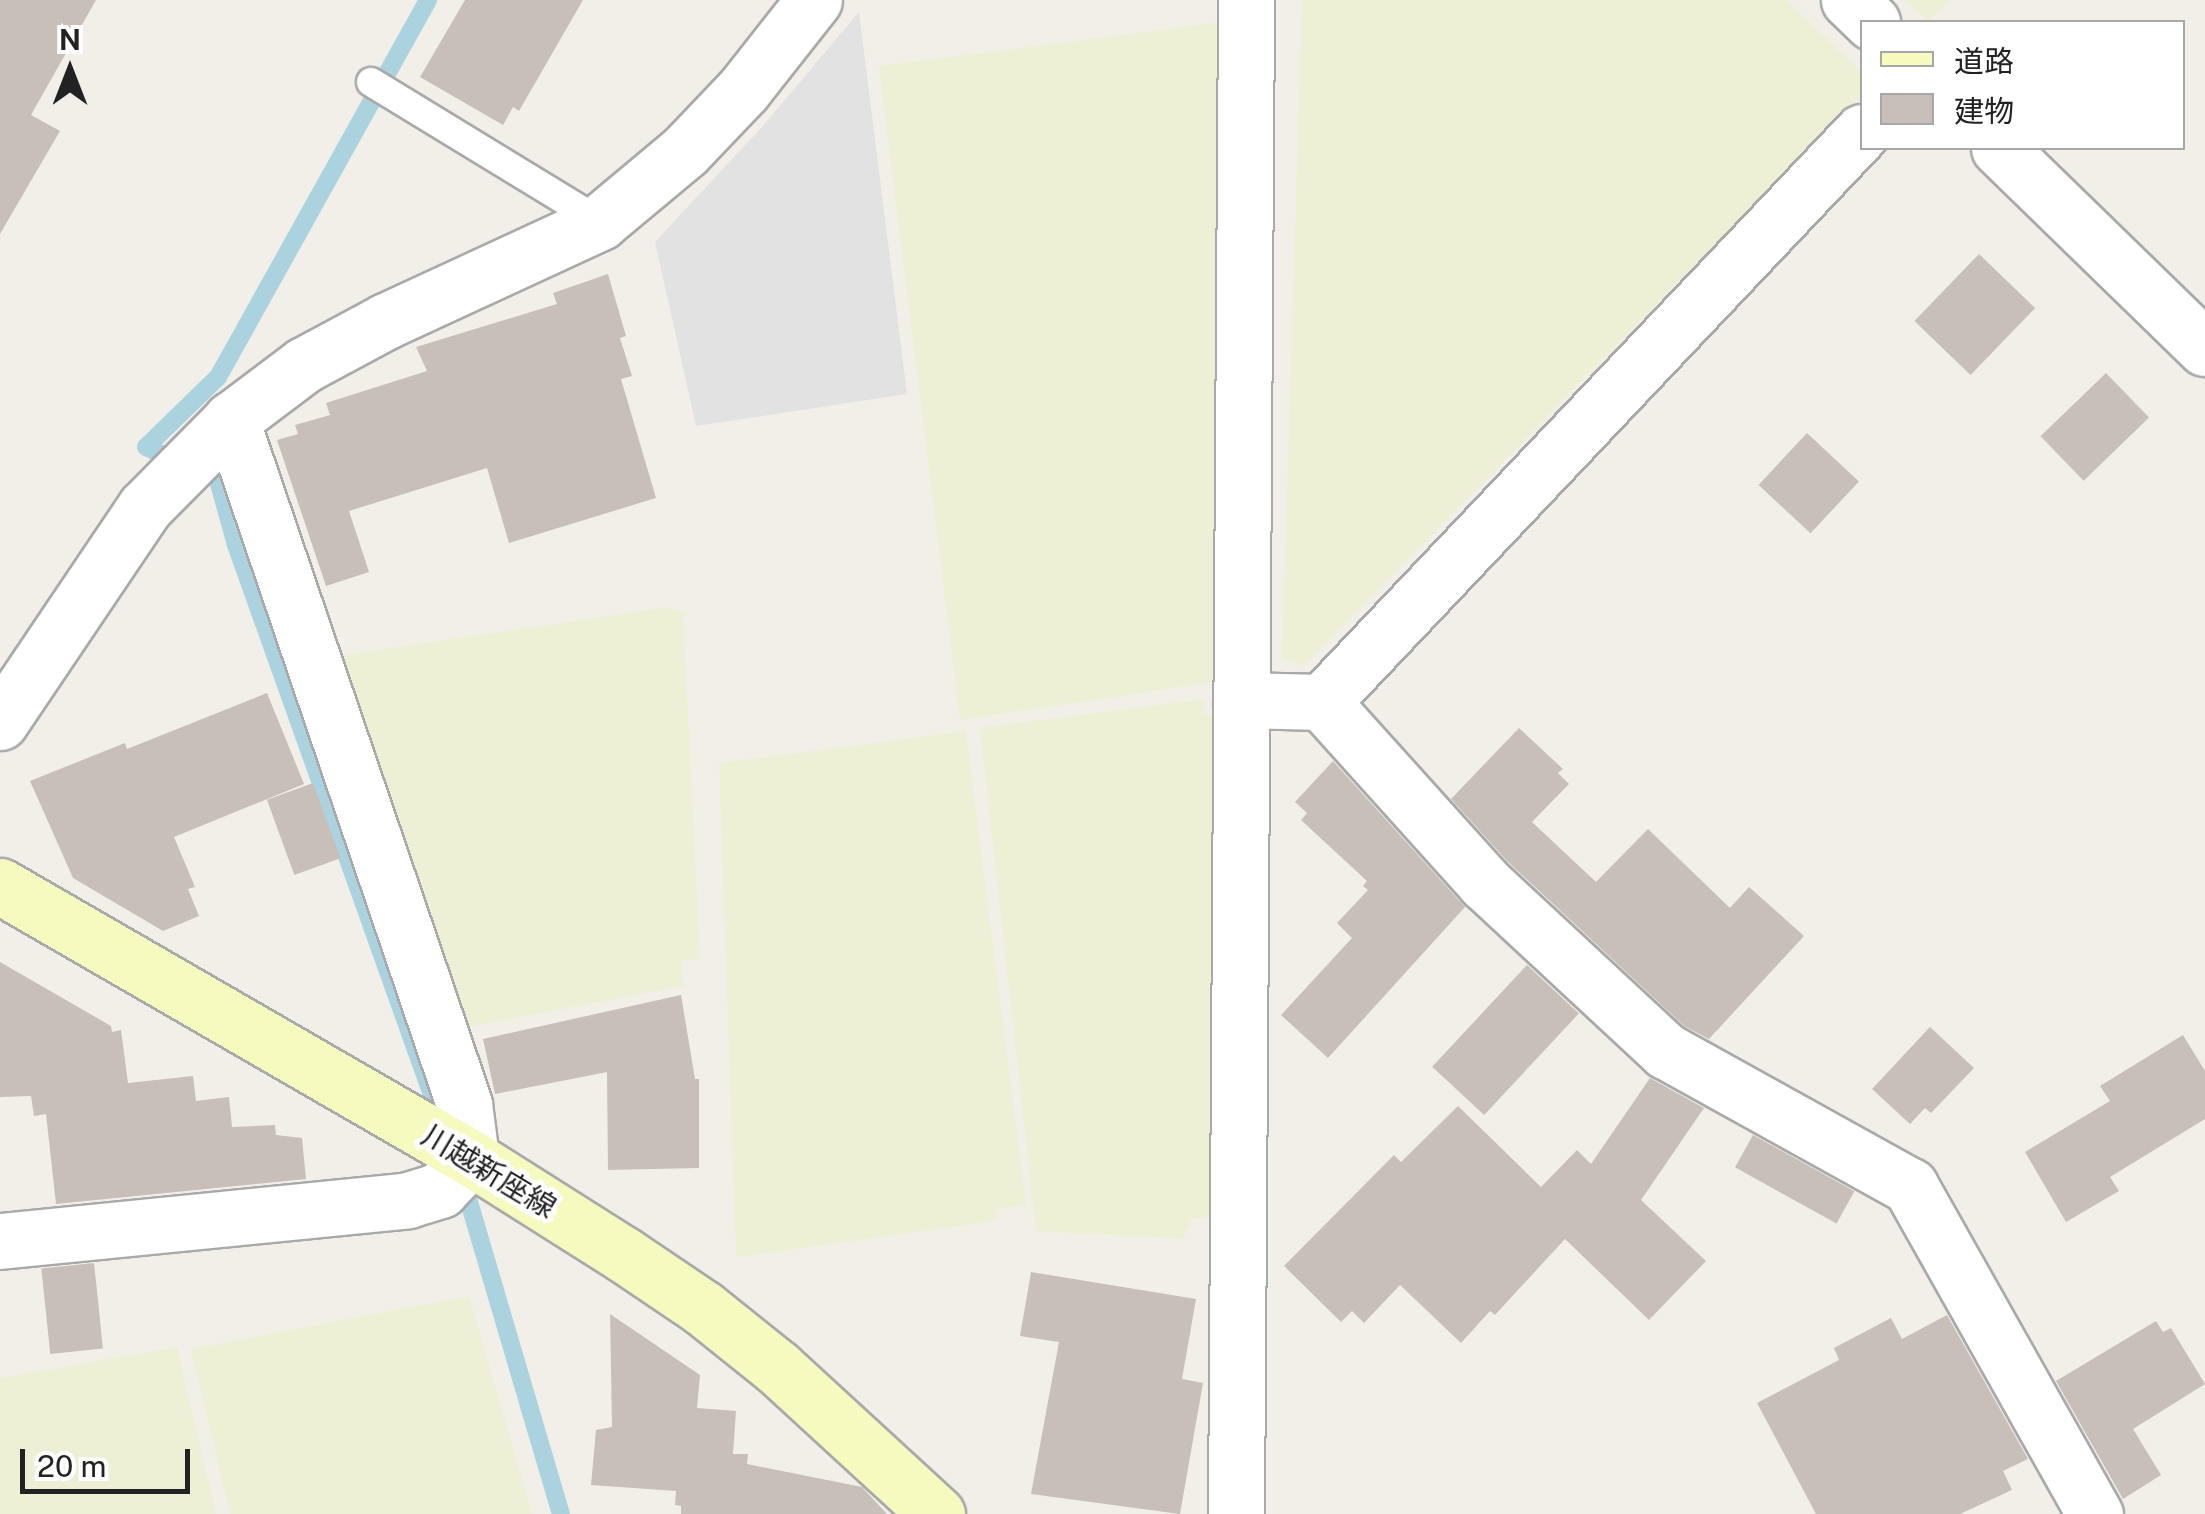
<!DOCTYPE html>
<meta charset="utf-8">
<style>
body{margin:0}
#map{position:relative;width:2205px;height:1514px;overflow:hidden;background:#f2efe9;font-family:"Public Sans","Noto Sans JP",sans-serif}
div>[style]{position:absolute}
.farmland>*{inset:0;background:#eef0d5}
.parking>*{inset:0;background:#e2e2e2}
.stream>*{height:18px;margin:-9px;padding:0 9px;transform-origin:9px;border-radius:9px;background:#aad3df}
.building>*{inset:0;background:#c7bfb8;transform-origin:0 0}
.roads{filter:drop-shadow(2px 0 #a9a9a9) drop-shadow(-2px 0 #a9a9a9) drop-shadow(0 2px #a9a9a9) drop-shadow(0 -2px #a9a9a9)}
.service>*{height:28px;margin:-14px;padding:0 14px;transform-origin:14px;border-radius:14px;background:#fff}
.minor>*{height:55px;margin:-27.5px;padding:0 27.5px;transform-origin:27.5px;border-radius:27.5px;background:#fff}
.secondary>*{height:55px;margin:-27.5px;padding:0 27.5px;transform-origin:27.5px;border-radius:27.5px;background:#f7fabf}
span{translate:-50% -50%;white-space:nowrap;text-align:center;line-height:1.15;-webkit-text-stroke:9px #fff;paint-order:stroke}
.street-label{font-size:30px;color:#222}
.legend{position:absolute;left:1860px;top:20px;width:325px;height:130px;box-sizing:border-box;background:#fff;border:2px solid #a7a7a7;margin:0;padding:12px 18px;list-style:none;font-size:30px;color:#222}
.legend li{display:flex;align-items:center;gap:20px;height:50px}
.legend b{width:50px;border:2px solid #a7a7a7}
.north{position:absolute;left:20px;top:20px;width:100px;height:100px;-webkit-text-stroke:8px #fff;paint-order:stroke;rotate:0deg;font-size:28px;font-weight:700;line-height:40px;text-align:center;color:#222}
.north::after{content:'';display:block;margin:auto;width:35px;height:45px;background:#222;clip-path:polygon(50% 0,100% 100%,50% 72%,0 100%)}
.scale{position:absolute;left:20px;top:1449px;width:170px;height:45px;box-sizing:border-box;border:5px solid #222;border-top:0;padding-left:12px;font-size:30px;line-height:35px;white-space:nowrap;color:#222;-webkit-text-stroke:8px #fff;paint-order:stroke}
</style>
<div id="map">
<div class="farmland">
<i style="clip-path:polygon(1302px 0,1787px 0,1862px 73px,1862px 94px,1304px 666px,1282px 658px)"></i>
<i style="clip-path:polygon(1905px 0,1950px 0,1928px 22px)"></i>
<i style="clip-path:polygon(1222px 22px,1215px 682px,960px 720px,879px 66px)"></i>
<i style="clip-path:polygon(668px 607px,683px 612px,700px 959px,681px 961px,684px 986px,463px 1028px,338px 656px)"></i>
<i style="clip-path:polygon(1205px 699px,1203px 713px,1218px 715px,1210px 1218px,1192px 1219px,1183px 1239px,1036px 1231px,980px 728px)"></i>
<i style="clip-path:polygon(966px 731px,1026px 1205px,995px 1209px,997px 1221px,736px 1257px,719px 763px)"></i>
<i style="clip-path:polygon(469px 1296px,532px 1514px,230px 1514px,191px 1349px)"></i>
<i style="clip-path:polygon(177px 1347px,216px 1514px,0 1514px,0 1378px)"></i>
</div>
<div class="parking">
<i style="clip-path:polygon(859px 12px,907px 394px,696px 426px,655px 242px,762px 127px)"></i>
</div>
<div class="stream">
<i style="left:428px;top:0;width:432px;rotate:119.1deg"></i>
<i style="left:218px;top:377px;width:100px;rotate:135.8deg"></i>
<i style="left:146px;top:447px;width:79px;rotate:24.6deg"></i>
<i style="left:218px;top:480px;width:67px;rotate:74.5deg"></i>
<i style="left:236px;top:545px;width:581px;rotate:70.38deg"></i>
<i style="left:462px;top:1178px;width:350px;rotate:73.6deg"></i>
</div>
<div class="building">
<i style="clip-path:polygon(0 0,96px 0,31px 115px,60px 131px,0 234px)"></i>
<i style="clip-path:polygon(465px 0,583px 0,519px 111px,513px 107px,503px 125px,420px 77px)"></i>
<i style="left:1979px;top:254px;width:78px;height:93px;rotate:44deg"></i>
<i style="clip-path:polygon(608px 274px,626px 336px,620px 338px,632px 376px,621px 379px,656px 498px,509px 543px,487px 468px,349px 511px,369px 572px,326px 586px,277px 440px,298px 434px,295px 425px,330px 415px,326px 403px,427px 371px,416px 347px,557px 304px,553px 293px)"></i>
<i style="left:2106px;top:373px;width:62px;height:91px;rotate:46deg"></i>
<i style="left:1807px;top:433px;width:71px;height:71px;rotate:43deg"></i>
<i style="clip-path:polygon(267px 693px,304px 784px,174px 837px,195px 887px,188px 889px,199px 916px,163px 931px,73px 878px,30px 781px,125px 743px,127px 749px)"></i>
<i style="clip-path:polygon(1519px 728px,1563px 769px,1558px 773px,1569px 784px,1532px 822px,1596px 882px,1648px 829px,1730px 908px,1749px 887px,1804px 936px,1709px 1039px,1684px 1026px,1507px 861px,1451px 799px)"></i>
<i style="clip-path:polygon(1333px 761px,1465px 907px,1328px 1058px,1281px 1015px,1352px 938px,1337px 923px,1368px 890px,1363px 886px,1367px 881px,1301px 820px,1307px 813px,1295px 802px)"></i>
<i style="left:313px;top:783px;width:80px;height:49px;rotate:70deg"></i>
<i style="clip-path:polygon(0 962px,111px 1026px,112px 1032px,121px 1030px,128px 1083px,193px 1076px,196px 1101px,229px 1097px,232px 1127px,275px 1125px,276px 1135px,302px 1138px,306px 1179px,56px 1204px,46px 1114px,34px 1116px,31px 1096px,0 1097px)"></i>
<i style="left:1527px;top:965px;width:71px;height:139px;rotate:43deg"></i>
<i style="clip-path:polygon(681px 995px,695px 1079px,699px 1079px,699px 1168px,608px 1170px,607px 1072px,495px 1094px,483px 1039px)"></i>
<i style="clip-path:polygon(1930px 1027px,1974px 1068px,1931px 1113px,1925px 1108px,1910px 1124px,1872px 1089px)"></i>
<i style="clip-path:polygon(2183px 1035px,2205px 1071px,2205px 1119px,2110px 1177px,2119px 1191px,2066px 1222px,2025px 1152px,2110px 1101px,2100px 1086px)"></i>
<i style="clip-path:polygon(1650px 1078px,1704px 1108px,1641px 1200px,1706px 1261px,1649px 1320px,1565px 1239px,1495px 1315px,1490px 1311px,1461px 1343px,1400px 1285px,1364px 1323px,1352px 1311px,1341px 1322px,1284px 1266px,1394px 1155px,1401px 1162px,1458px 1106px,1541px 1187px,1577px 1150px,1591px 1164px)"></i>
<i style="left:1753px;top:1135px;width:116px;height:37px;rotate:29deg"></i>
<i style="left:94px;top:1263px;width:86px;height:53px;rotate:84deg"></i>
<i style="clip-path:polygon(1031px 1272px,1196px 1299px,1182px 1379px,1203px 1383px,1180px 1514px,1031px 1494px,1059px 1342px,1020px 1336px)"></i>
<i style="clip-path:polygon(610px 1314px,700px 1375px,697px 1408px,736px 1411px,733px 1454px,748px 1454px,747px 1464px,862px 1487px,887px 1514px,681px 1514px,681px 1506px,675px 1505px,676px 1491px,591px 1485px,596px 1430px,612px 1427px)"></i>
<i style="clip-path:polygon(1947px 1315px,2028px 1459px,2003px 1471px,2012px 1490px,1960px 1514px,1816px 1514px,1757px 1403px,1839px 1360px,1834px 1348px,1891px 1318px,1902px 1339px)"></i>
<i style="clip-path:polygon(2156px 1321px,2163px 1332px,2171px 1328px,2205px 1384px,2133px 1429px,2161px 1475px,2123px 1499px,2056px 1381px)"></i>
</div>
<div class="roads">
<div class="service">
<i style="left:371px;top:82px;width:268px;rotate:31.4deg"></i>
</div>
<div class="minor">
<i style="left:1849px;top:0;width:32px;rotate:44deg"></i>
<i style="left:1999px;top:148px;width:287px;rotate:44.2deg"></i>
<i style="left:1241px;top:700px;width:81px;rotate:1.4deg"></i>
<i style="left:1322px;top:702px;width:244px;rotate:48deg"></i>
<i style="left:1485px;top:883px;width:247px;rotate:42.9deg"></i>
<i style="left:1666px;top:1051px;width:279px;rotate:29deg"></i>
<i style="left:1910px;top:1186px;width:377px;rotate:60.6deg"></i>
<i style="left:1322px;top:702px;width:785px;rotate:-46.55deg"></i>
<i style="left:0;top:722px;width:259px;rotate:-56deg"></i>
<i style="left:145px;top:507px;width:122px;rotate:-45.3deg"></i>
<i style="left:231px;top:420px;width:91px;rotate:-37deg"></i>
<i style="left:304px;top:365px;width:93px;rotate:-28.2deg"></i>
<i style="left:386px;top:321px;width:236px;rotate:-24.8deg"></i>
<i style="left:600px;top:222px;width:111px;rotate:-39.9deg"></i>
<i style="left:685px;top:151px;width:86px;rotate:-46.4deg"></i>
<i style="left:744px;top:89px;width:113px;rotate:-51.8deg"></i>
<i style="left:0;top:1241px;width:410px;rotate:-5.7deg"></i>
<i style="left:408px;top:1200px;width:34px;rotate:-17deg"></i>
<i style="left:440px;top:1190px;width:45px;rotate:-45.9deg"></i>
<i style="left:471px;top:1158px;width:54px;rotate:-97.4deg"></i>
<i style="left:464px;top:1104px;width:723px;rotate:-108.81deg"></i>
<i style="left:1236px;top:1514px;width:1514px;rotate:-89.62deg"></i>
</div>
<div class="secondary">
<i style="left:0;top:886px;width:544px;rotate:30.01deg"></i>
<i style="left:471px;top:1158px;width:180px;rotate:32.3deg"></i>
<i style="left:623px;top:1254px;width:97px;rotate:34deg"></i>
<i style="left:703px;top:1308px;width:96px;rotate:38.7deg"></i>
<i style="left:778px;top:1368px;width:216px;rotate:42.6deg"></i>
</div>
</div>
<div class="street-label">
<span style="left:489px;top:1171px;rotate:31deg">川越新座線</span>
</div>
<ul class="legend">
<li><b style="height:12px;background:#f7fabf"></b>道路</li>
<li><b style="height:28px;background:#c7bfb8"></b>建物</li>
</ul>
<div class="north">N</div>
<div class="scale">20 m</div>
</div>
